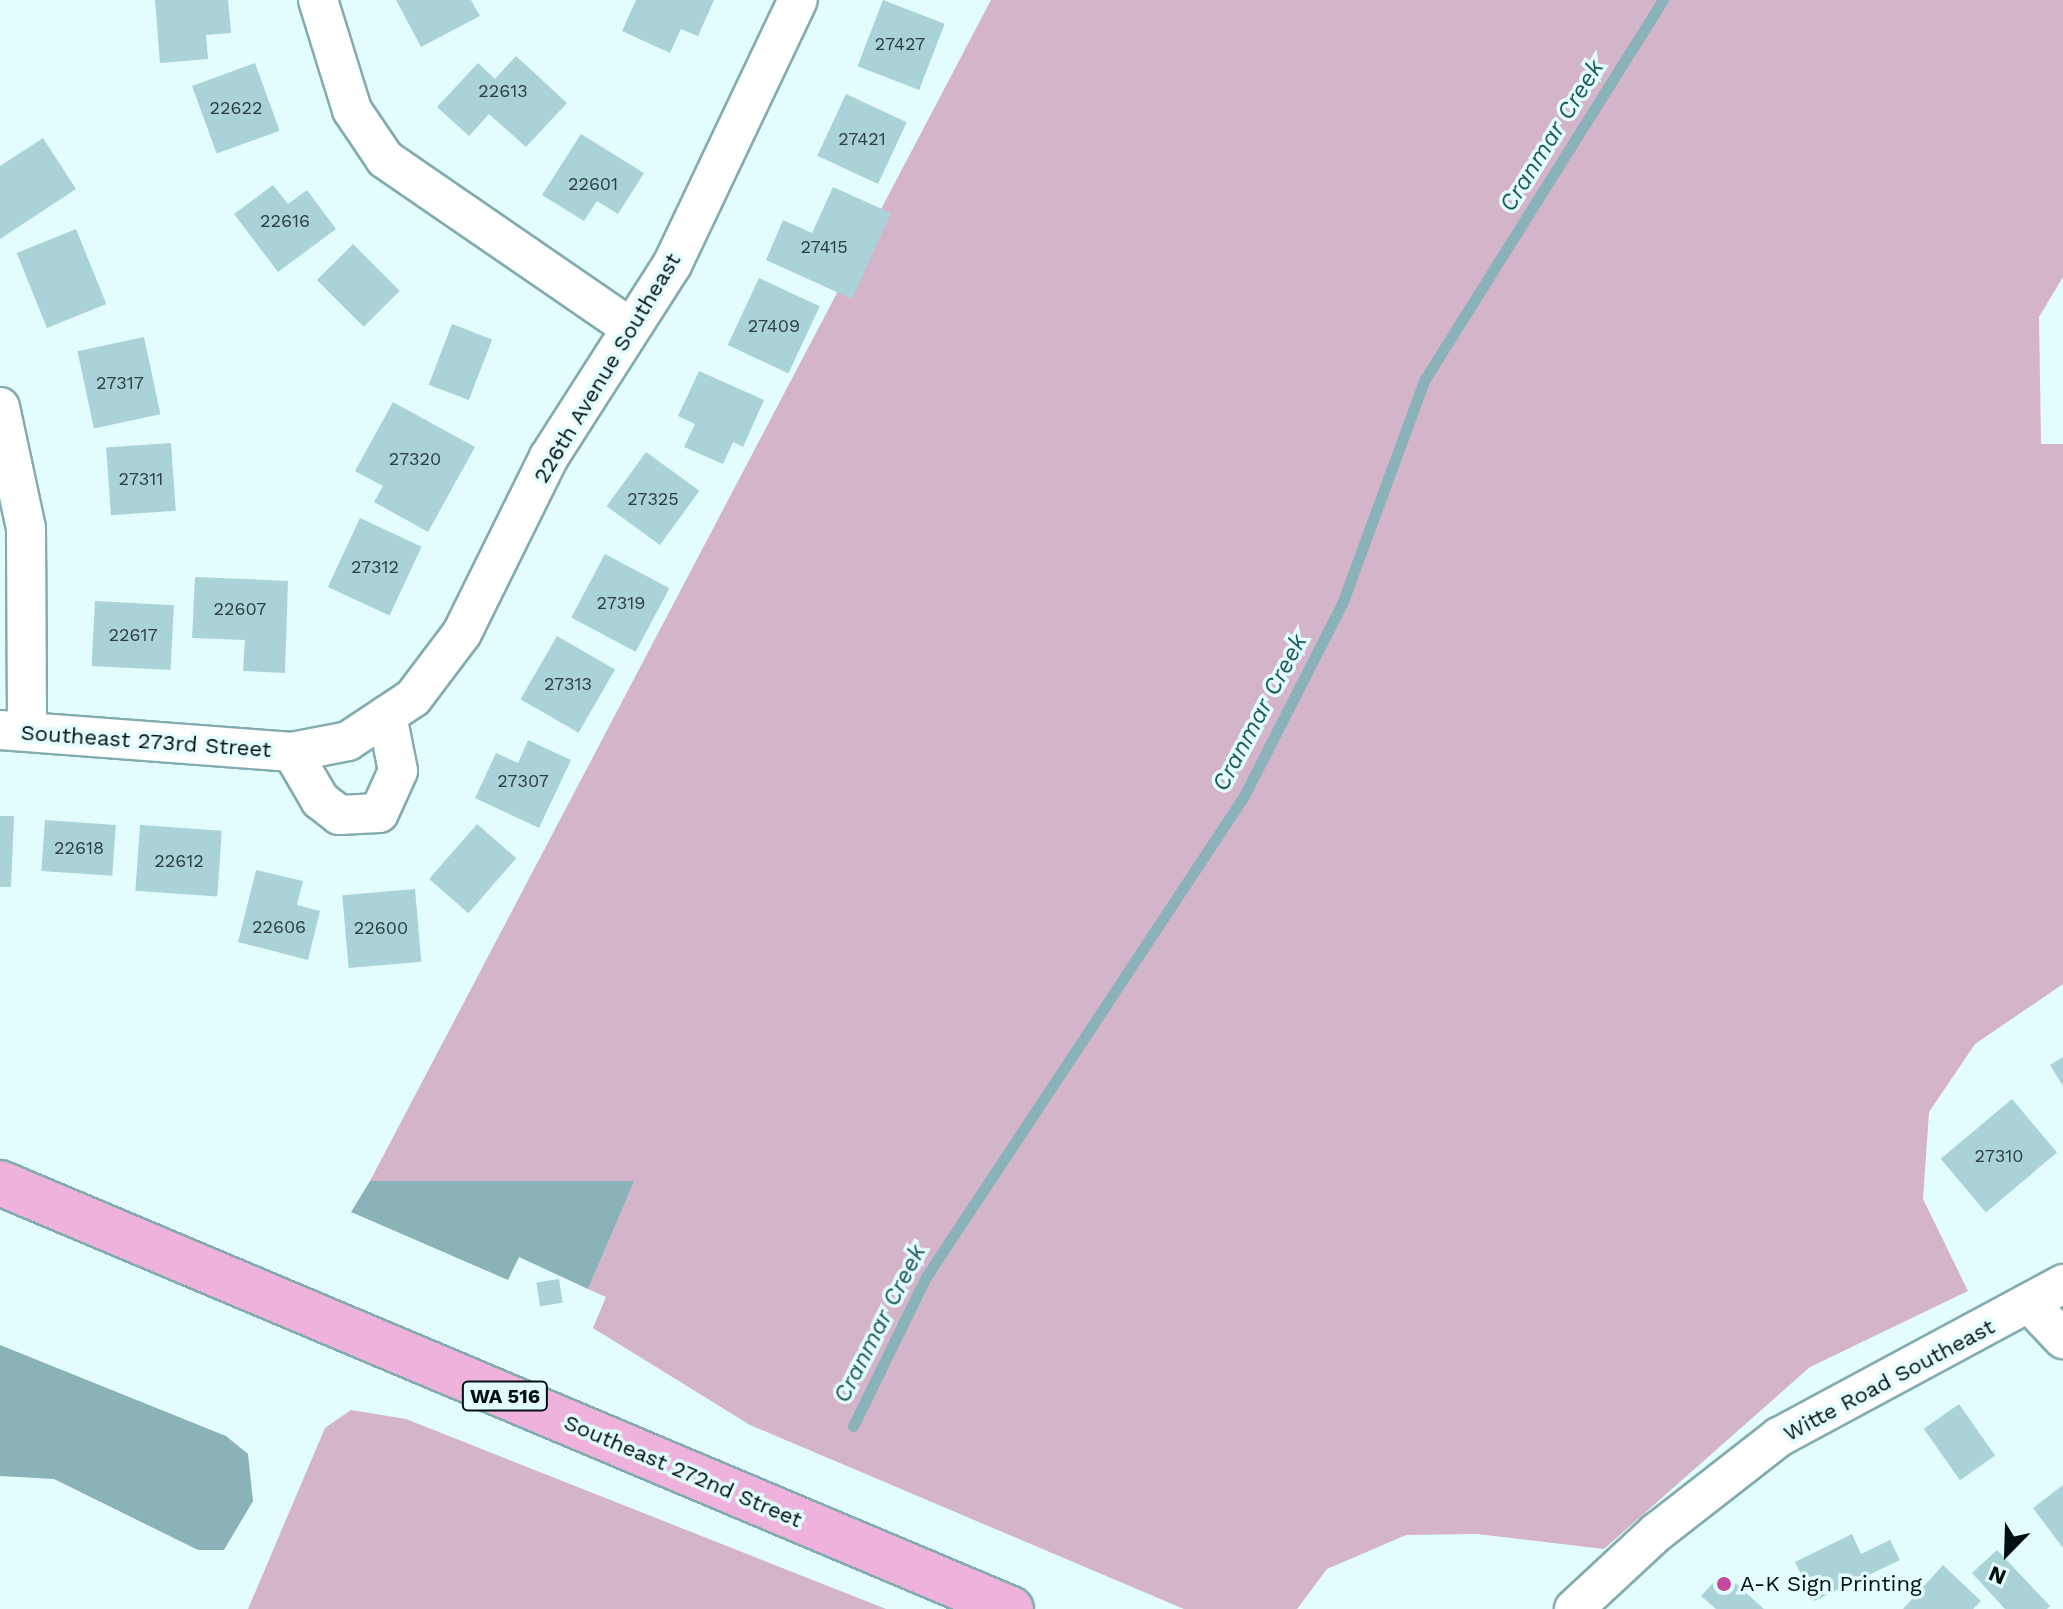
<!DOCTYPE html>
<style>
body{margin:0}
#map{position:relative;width:2063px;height:1609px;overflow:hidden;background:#e3fcfe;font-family:"Work Sans",sans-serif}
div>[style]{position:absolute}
.forest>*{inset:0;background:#d3b4c8}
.water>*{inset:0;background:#8ab3b8}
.stream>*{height:11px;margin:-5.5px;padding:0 5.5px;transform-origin:5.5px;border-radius:5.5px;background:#8ab3b8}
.building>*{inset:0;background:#a9d3d7;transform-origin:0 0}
.roads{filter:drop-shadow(2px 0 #83acb0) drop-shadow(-2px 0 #83acb0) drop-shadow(0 2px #83acb0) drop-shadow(0 -2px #83acb0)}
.minor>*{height:38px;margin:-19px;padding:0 19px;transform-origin:19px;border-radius:19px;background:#fff}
.major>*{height:44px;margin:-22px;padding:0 22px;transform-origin:22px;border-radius:22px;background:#eeb2dc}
.dots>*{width:22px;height:22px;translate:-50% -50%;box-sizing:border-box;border:4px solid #e3fcfe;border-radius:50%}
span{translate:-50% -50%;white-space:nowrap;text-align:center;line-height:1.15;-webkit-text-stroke:7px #e3fcfe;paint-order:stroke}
.number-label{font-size:18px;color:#2c4042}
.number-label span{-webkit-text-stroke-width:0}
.shield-label span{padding:2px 6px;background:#e3fcfe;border:2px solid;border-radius:6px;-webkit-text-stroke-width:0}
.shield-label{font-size:20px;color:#020f11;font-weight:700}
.street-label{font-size:22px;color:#020f11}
.poi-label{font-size:22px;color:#020f11}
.left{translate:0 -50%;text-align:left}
.water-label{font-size:24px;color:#1f595f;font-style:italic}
.north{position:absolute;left:1967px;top:1513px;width:80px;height:80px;-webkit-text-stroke:6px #e3fcfe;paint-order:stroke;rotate:203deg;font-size:22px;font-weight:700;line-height:32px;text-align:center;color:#020f11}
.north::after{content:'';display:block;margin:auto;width:28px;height:36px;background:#020f11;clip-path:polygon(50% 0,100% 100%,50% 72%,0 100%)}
</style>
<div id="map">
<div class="forest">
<i style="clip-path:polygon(991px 0,2063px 0,2063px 277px,2039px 317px,2041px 444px,2063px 444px,2063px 984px,1975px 1044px,1929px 1112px,1923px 1199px,1968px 1291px,1810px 1367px,1604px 1549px,1477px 1534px,1406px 1535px,1327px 1569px,1297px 1609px,1184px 1609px,750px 1425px,593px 1328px,606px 1297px,588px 1289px,633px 1181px,370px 1181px)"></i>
<i style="clip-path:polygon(351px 1410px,406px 1419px,886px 1609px,248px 1609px,325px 1428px)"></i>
</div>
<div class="water">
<i style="clip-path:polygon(370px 1181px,634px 1181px,588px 1289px,519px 1257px,508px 1280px,351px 1212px)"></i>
<i style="clip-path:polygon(0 1345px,226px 1436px,248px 1454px,253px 1501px,224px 1550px,198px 1550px,54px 1479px,0 1476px)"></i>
</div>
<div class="stream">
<i style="left:853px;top:1426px;width:166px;rotate:-63.9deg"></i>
<i style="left:926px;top:1277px;width:577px;rotate:-56.53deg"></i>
<i style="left:1244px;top:796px;width:216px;rotate:-63deg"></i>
<i style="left:1342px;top:604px;width:240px;rotate:-69.8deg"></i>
<i style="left:1425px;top:379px;width:448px;rotate:-57.9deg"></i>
</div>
<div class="building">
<i style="clip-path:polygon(155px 0,228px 0,231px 33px,206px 35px,208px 59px,160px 63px)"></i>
<i style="clip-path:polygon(396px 0,471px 0,480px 16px,421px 47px)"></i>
<i style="clip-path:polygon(636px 0,714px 0,698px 36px,681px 29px,670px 53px,622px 31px)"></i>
<i style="left:883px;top:0;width:66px;height:71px;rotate:21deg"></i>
<i style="clip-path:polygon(516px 56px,567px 103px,526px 147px,489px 114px,469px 136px,437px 107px,478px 63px,495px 79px)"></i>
<i style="left:255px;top:63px;width:72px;height:67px;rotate:70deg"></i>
<i style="left:846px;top:94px;width:67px;height:68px;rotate:25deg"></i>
<i style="clip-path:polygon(581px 134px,644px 173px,618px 214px,597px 201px,584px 221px,542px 195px)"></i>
<i style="clip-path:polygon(43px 138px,76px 189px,0 239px,0 166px)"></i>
<i style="clip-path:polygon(273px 185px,288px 204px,307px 190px,336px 229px,278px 272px,234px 214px)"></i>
<i style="clip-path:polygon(833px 187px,891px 213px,852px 299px,766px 260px,783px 220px,812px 233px)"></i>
<i style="left:76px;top:229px;width:81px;height:64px;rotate:68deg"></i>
<i style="left:353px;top:244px;width:66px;height:51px;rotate:45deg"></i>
<i style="left:759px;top:278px;width:67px;height:74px;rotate:25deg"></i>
<i style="left:452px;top:324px;width:43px;height:65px;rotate:21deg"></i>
<i style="left:144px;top:337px;width:79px;height:68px;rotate:78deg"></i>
<i style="clip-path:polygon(699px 371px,764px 400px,743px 447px,733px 442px,723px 464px,684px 447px,695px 424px,678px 416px)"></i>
<i style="clip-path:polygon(393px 402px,475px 447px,428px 532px,374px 502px,383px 486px,355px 471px)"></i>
<i style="left:171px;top:443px;width:68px;height:65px;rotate:86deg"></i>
<i style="left:646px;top:452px;width:66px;height:67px;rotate:36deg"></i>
<i style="left:360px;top:518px;width:68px;height:76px;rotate:25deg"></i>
<i style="left:605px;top:554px;width:73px;height:72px;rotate:28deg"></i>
<i style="clip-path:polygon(195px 577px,288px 581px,285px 673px,243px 671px,245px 640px,192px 638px)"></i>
<i style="left:95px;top:601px;width:79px;height:65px;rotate:3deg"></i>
<i style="left:557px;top:636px;width:67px;height:73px;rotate:30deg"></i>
<i style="clip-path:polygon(528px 740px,571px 760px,539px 828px,475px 798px,496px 753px,518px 763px)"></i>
<i style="clip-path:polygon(0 816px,14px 816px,11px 887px,0 887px)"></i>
<i style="left:45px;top:820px;width:71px;height:51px;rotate:4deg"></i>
<i style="left:477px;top:824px;width:52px;height:73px;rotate:41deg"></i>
<i style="left:140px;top:825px;width:82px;height:66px;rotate:4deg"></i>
<i style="clip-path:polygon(256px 870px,303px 881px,297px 905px,320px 911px,308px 960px,238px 942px)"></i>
<i style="left:415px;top:889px;width:73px;height:73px;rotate:85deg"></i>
<i style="clip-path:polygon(2063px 1057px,2063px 1086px,2050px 1065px)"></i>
<i style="left:2012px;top:1099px;width:70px;height:93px;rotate:50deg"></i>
<i style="left:559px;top:1279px;width:24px;height:23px;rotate:81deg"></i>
<i style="left:1959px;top:1404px;width:63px;height:43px;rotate:55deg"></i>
<i style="clip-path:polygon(2063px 1485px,2063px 1548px,2033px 1508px)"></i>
<i style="clip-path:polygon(1852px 1534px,1861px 1554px,1890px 1540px,1900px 1560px,1814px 1601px,1795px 1562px)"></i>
<i style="clip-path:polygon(1997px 1550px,2050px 1606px,2047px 1609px,2005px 1609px,1972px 1573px)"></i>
<i style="clip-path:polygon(1943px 1565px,1981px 1601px,1973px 1609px,1903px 1609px)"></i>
<i style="clip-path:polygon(1723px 1572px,1764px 1609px,1716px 1609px,1701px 1596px)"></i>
</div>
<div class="roads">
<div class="minor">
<i style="left:318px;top:0;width:115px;rotate:72.8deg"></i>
<i style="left:352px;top:110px;width:59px;rotate:56deg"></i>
<i style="left:385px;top:159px;width:295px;rotate:34.5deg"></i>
<i style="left:0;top:407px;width:124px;rotate:77.9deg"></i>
<i style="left:26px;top:528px;width:202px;rotate:89.7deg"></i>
<i style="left:0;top:730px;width:293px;rotate:4.3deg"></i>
<i style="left:292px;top:752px;width:57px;rotate:-11.1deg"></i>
<i style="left:348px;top:741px;width:78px;rotate:-33.5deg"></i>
<i style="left:413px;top:698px;width:81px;rotate:-53deg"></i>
<i style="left:462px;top:633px;width:196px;rotate:-63.7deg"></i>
<i style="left:549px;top:457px;width:228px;rotate:-57.4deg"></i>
<i style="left:672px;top:265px;width:293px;rotate:-64.6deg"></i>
<i style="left:292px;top:752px;width:56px;rotate:59.7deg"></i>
<i style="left:320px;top:800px;width:24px;rotate:38deg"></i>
<i style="left:339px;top:815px;width:40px;rotate:-2.9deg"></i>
<i style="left:379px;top:813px;width:46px;rotate:-65.7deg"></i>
<i style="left:398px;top:771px;width:57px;rotate:-101.1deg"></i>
<i style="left:2031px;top:1305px;width:47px;rotate:46.7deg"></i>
<i style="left:1574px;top:1609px;width:113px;rotate:-42.9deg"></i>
<i style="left:1657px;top:1532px;width:155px;rotate:-37.9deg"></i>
<i style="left:1779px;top:1437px;width:323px;rotate:-28.3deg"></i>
</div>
<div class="major">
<i style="left:0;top:1183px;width:1097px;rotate:22.85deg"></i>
</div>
</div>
<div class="dots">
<i style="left:1724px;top:1584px;background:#c14aa0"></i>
</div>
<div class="number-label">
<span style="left:900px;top:44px">27427</span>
<span style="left:503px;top:91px">22613</span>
<span style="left:236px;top:108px">22622</span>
<span style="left:862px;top:139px">27421</span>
<span style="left:593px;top:184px">22601</span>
<span style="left:285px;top:221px">22616</span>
<span style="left:824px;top:247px">27415</span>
<span style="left:774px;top:326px">27409</span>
<span style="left:120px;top:383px">27317</span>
<span style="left:415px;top:459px">27320</span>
<span style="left:141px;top:479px">27311</span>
<span style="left:653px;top:499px">27325</span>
<span style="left:375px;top:567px">27312</span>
<span style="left:621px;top:603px">27319</span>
<span style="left:240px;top:609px">22607</span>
<span style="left:133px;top:635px">22617</span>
<span style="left:568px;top:684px">27313</span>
<span style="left:523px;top:781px">27307</span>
<span style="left:79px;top:848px">22618</span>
<span style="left:179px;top:861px">22612</span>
<span style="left:279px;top:927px">22606</span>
<span style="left:381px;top:928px">22600</span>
<span style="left:1999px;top:1156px">27310</span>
</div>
<div class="shield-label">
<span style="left:505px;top:1396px">WA 516</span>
</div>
<div class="street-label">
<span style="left:607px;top:368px;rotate:-59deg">226th Avenue Southeast</span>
<span style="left:146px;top:741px;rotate:4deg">Southeast 273rd Street</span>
<span style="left:1889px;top:1380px;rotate:-28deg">Witte Road Southeast</span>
<span style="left:683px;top:1471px;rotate:23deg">Southeast 272nd Street</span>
</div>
<div class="poi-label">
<span class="left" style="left:1740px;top:1584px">A-K Sign Printing</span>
</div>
<div class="water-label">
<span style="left:1552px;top:136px;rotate:-58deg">Cranmar Creek</span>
<span style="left:1260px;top:713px;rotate:-62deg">Cranmar Creek</span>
<span style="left:880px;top:1324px;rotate:-63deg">Cranmar Creek</span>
</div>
<div class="north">N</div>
</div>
